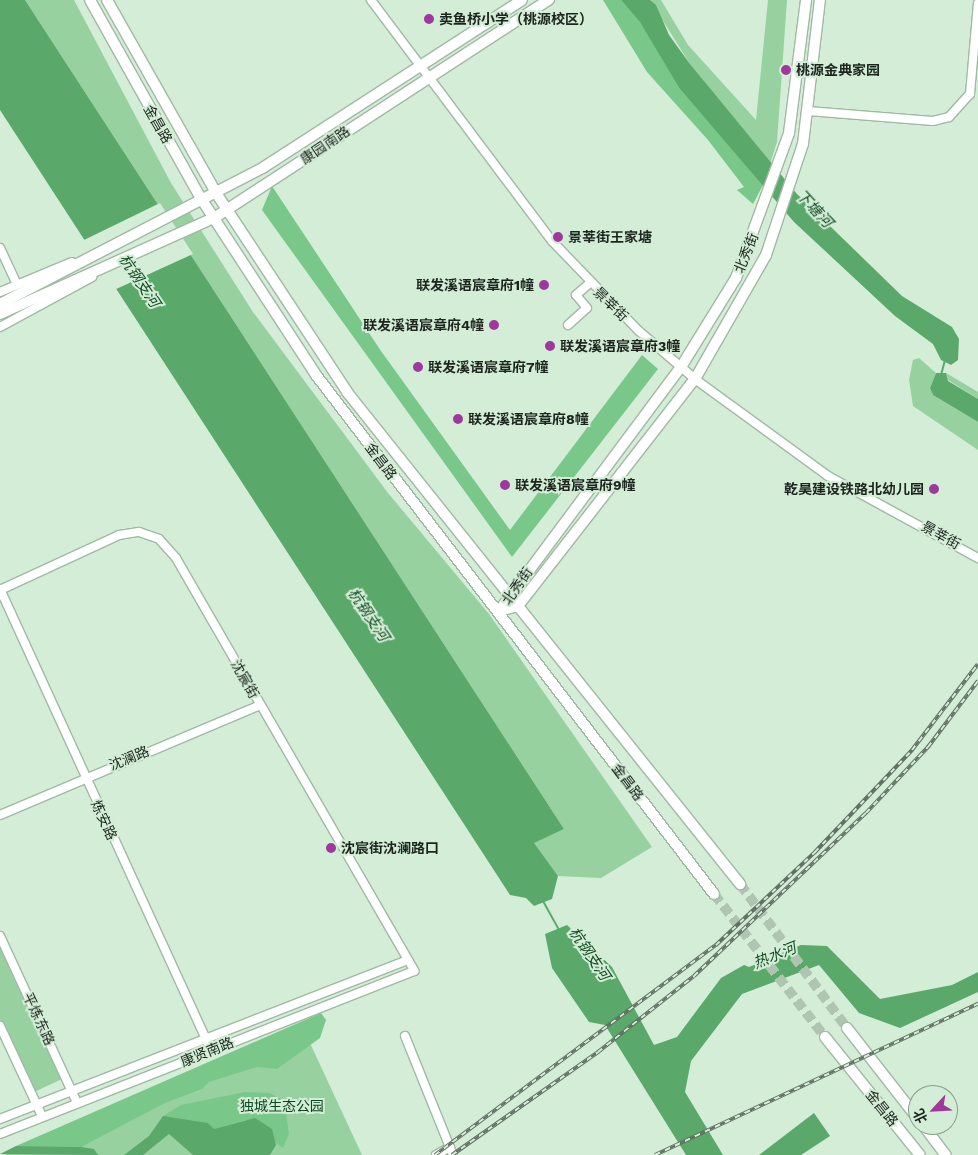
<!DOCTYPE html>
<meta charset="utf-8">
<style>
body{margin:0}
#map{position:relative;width:978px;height:1155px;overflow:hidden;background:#d3edd7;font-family:"Work Sans","Noto Sans SC",sans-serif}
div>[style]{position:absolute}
.green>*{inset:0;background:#97d1a0}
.forest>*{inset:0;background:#7ac889}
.water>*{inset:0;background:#5ba86b}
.pier>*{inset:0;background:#d3edd7}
.stream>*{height:2px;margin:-1px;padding:0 1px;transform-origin:1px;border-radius:1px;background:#5ba86b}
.major-tunnel>*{height:10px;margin-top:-5px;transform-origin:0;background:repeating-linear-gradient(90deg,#afc5b2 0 10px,transparent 0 15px)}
.roads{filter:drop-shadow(1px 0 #a1b9a4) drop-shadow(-1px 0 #a1b9a4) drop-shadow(0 1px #a1b9a4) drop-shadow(0 -1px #a1b9a4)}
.minor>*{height:8px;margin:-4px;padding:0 4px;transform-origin:4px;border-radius:4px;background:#fff}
.major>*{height:10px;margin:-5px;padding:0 5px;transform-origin:5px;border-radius:5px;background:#fff}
.rail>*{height:4px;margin-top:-2px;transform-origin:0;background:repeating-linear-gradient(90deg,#d3edd7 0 5.5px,#617164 0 11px);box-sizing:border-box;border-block:1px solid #617164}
.dots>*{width:14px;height:14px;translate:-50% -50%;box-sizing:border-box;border:2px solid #d3edd7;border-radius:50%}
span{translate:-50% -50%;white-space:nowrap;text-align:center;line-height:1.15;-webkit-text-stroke:4px #d3edd7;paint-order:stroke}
.poi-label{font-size:14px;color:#1d261e;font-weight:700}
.left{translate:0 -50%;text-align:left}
.right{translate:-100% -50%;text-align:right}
.street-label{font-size:14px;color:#1d261e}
.park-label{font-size:14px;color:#0e471f}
.water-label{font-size:15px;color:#164e25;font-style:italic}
.north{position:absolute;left:908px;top:1085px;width:50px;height:50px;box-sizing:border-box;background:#d3edd7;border:1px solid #8a9d8d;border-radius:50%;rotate:245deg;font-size:14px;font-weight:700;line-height:20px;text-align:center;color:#1d261e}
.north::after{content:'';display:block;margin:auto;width:18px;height:22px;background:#9f389c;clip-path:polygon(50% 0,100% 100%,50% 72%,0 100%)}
</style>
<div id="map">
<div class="green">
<i style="clip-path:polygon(25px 0,74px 0,171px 183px,253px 312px,388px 493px,489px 614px,652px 847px,601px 878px,558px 876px,541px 854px,533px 843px,564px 829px)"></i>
<i style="clip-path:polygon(650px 0,661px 0,688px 45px,756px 120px,768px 0,787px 0,777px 142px,770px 164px,690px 64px)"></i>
<i style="clip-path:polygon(919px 358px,936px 373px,930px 388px,933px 395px,978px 422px,978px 450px,913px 406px,909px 380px,913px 360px)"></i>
<i style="clip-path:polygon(946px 373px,978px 392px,978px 399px,948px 380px)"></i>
<i style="clip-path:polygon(0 947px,62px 1079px,32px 1093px,0 1024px)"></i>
<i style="clip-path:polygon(309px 1041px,362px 1155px,4px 1155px,43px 1137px,96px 1128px)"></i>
</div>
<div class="forest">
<i style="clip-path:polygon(603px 0,621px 0,640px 21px,679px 88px,763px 185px,753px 204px,737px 190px,744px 187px,708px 140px,647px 72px)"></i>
<i style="clip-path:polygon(272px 186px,381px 351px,510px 530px,642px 355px,658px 369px,512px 557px,262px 210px)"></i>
<i style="clip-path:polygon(321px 1013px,326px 1020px,320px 1038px,277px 1069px,257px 1067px,209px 1082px,202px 1089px,165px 1103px,81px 1147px,16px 1146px)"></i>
<i style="clip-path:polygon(245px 1092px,270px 1093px,284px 1101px,289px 1134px,283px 1148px,245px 1120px,214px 1129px,163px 1116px,181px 1105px)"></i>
</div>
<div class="water">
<i style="clip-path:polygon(0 0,25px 0,564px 829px,534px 843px,558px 876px,552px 899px,534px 906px,526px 898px,510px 895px,0 110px)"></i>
<i style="clip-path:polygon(621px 0,650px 0,656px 5px,669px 35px,690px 64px,797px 194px,902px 296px,952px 327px,959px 339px,958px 360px,951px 365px,941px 360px,933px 344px,895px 316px,794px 222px,679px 88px,640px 22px)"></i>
<i style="clip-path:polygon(936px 373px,946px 373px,948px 381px,978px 399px,978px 422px,933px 395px,930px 388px)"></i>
<i style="clip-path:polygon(567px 925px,612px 967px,654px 1045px,677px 1037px,721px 978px,744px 965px,749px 967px,801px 945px,827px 946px,880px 999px,952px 985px,978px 972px,978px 992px,900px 1028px,859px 1013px,819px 965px,742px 994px,691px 1061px,685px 1092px,723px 1155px,686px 1155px,605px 1025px,589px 1022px,552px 968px,545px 934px)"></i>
<i style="clip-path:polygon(814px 1113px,830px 1136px,801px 1155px,759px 1155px)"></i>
<i style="clip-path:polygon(163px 1116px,208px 1123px,214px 1129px,255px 1118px,272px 1129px,276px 1145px,270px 1155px,193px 1155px,169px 1134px,143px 1155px,124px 1155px,149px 1136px)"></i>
<i style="clip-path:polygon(16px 1146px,81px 1147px,94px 1149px,98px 1155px,0 1154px)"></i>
</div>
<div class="pier">
<i style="clip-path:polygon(160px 203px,193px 254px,114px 290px,84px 240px)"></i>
</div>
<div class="stream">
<i style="left:941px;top:375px;width:16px;rotate:-75deg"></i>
<i style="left:543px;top:901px;width:33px;rotate:61deg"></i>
</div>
<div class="major-tunnel">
<i style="left:740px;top:884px;width:179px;rotate:53.4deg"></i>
<i style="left:714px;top:894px;width:181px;rotate:52.2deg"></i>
</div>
<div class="roads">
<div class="minor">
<i style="left:371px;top:0;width:301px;rotate:53.1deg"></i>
<i style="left:552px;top:241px;width:125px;rotate:46deg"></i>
<i style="left:639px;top:331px;width:74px;rotate:40.6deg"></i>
<i style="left:695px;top:379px;width:165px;rotate:36.1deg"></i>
<i style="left:828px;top:476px;width:171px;rotate:28.7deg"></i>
<i style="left:808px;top:111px;width:125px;rotate:4.6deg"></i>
<i style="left:933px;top:121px;width:16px;rotate:-14deg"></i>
<i style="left:949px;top:117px;width:31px;rotate:-48deg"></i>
<i style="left:970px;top:94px;width:91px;rotate:-85deg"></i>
<i style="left:0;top:248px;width:40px;rotate:65deg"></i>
<i style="left:0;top:292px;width:78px;rotate:-22.6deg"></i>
<i style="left:568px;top:325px;width:25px;rotate:-42deg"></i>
<i style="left:587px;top:308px;width:17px;rotate:-130deg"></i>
<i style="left:576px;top:295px;width:18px;rotate:-41deg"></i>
<i style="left:0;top:327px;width:105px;rotate:-28.5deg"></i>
<i style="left:0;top:589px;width:507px;rotate:65.41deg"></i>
<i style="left:0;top:590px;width:131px;rotate:-24.8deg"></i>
<i style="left:119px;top:535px;width:20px;rotate:-9deg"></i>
<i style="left:139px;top:532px;width:21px;rotate:19deg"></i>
<i style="left:159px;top:539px;width:25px;rotate:48deg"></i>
<i style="left:176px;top:558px;width:477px;rotate:60deg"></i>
<i style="left:414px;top:971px;width:445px;rotate:158.5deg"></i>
<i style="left:0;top:815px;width:282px;rotate:-22.9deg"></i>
<i style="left:0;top:936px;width:184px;rotate:65.2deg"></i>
<i style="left:0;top:1026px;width:99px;rotate:65deg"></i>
<i style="left:405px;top:1036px;width:128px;rotate:68deg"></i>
<i style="left:0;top:1119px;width:437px;rotate:-21.3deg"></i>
<i style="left:436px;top:1155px;width:16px;rotate:-30deg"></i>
</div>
<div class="major">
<i style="left:90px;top:0;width:229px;rotate:60.8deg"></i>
<i style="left:202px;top:200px;width:209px;rotate:56.9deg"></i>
<i style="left:316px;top:375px;width:654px;rotate:52.52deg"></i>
<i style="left:107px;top:0;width:222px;rotate:60.5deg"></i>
<i style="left:216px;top:193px;width:238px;rotate:56.6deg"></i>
<i style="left:347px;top:392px;width:630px;rotate:51.38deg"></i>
<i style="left:0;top:304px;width:297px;rotate:-27.4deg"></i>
<i style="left:264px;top:167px;width:307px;rotate:-32.9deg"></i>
<i style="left:0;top:314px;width:235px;rotate:-24.2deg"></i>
<i style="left:214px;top:218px;width:400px;rotate:-33.1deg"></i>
<i style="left:499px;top:611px;width:20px;rotate:-15deg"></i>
<i style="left:518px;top:606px;width:288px;rotate:-52.1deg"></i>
<i style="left:695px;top:379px;width:143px;rotate:-60.2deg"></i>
<i style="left:766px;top:255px;width:117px;rotate:-71.6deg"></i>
<i style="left:803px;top:144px;width:145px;rotate:-83.3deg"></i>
<i style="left:499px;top:611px;width:304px;rotate:-53.3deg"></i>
<i style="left:681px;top:367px;width:105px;rotate:-58.3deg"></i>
<i style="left:736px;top:278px;width:154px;rotate:-69.9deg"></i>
<i style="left:789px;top:133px;width:134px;rotate:-82.7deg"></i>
<i style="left:847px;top:1028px;width:115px;rotate:52deg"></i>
<i style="left:825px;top:1037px;width:151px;rotate:51.2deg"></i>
<i style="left:923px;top:1125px;width:38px;rotate:53deg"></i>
</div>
</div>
<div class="rail">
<i style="left:435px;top:1155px;width:351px;rotate:-36.8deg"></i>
<i style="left:716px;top:945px;width:136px;rotate:-43.2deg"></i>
<i style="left:815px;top:852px;width:141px;rotate:-46.4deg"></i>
<i style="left:912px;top:750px;width:108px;rotate:-52.5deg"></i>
<i style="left:452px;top:1155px;width:179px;rotate:-35.2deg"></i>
<i style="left:598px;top:1052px;width:122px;rotate:-38.4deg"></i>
<i style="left:694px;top:976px;width:237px;rotate:-43.5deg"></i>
<i style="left:866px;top:813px;width:91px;rotate:-46.8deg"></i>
<i style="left:928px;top:747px;width:83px;rotate:-52.9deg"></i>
<i style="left:655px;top:1155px;width:357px;rotate:-25.1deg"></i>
</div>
<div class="dots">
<i style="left:429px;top:19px;background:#9f389c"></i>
<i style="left:786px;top:70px;background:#9f389c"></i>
<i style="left:558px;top:237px;background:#9f389c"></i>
<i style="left:544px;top:285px;background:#9f389c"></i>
<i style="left:494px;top:325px;background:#9f389c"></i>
<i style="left:550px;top:346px;background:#9f389c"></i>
<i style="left:418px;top:367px;background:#9f389c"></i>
<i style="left:458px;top:419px;background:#9f389c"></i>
<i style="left:505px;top:485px;background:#9f389c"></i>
<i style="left:934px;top:489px;background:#9f389c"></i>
<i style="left:331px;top:848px;background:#9f389c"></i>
</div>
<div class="poi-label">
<span class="left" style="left:439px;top:19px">卖鱼桥小学（桃源校区）</span>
<span class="left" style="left:796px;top:70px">桃源金典家园</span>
<span class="left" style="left:568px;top:237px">景莘街王家塘</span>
<span class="right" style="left:534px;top:285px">联发溪语宸章府1幢</span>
<span class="right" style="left:484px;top:325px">联发溪语宸章府4幢</span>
<span class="left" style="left:560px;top:346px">联发溪语宸章府3幢</span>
<span class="left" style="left:428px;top:367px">联发溪语宸章府7幢</span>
<span class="left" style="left:468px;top:419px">联发溪语宸章府8幢</span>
<span class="left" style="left:515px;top:485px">联发溪语宸章府9幢</span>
<span class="right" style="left:924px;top:489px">乾昊建设铁路北幼儿园</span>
<span class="left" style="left:341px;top:848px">沈宸街沈澜路口</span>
</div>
<div class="street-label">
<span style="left:158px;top:124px;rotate:60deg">金昌路</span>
<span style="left:325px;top:145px;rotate:-34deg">康园南路</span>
<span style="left:746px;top:253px;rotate:-68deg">北秀街</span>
<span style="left:611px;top:304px;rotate:44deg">景莘街</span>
<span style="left:381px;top:461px;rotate:53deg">金昌路</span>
<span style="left:941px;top:535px;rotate:29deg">景莘街</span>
<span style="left:517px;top:586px;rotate:-55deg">北秀街</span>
<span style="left:245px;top:679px;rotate:61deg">沈宸街</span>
<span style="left:129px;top:758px;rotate:-22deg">沈澜路</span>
<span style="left:628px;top:782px;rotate:53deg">金昌路</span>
<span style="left:104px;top:820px;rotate:65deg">炼安路</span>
<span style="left:39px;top:1019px;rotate:65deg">平炼东路</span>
<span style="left:207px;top:1052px;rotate:-22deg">康贤南路</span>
<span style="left:882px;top:1108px;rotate:51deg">金昌路</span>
</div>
<div class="park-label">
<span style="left:282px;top:1106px">独城生态公园</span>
</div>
<div class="water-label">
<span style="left:814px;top:209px;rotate:47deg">下塘河</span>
<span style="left:139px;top:281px;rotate:56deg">杭钢支河</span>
<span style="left:368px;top:615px;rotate:56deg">杭钢支河</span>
<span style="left:589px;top:954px;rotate:56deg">杭钢支河</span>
<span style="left:775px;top:956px;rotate:-22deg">热水河</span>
</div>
<div class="north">北</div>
</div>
